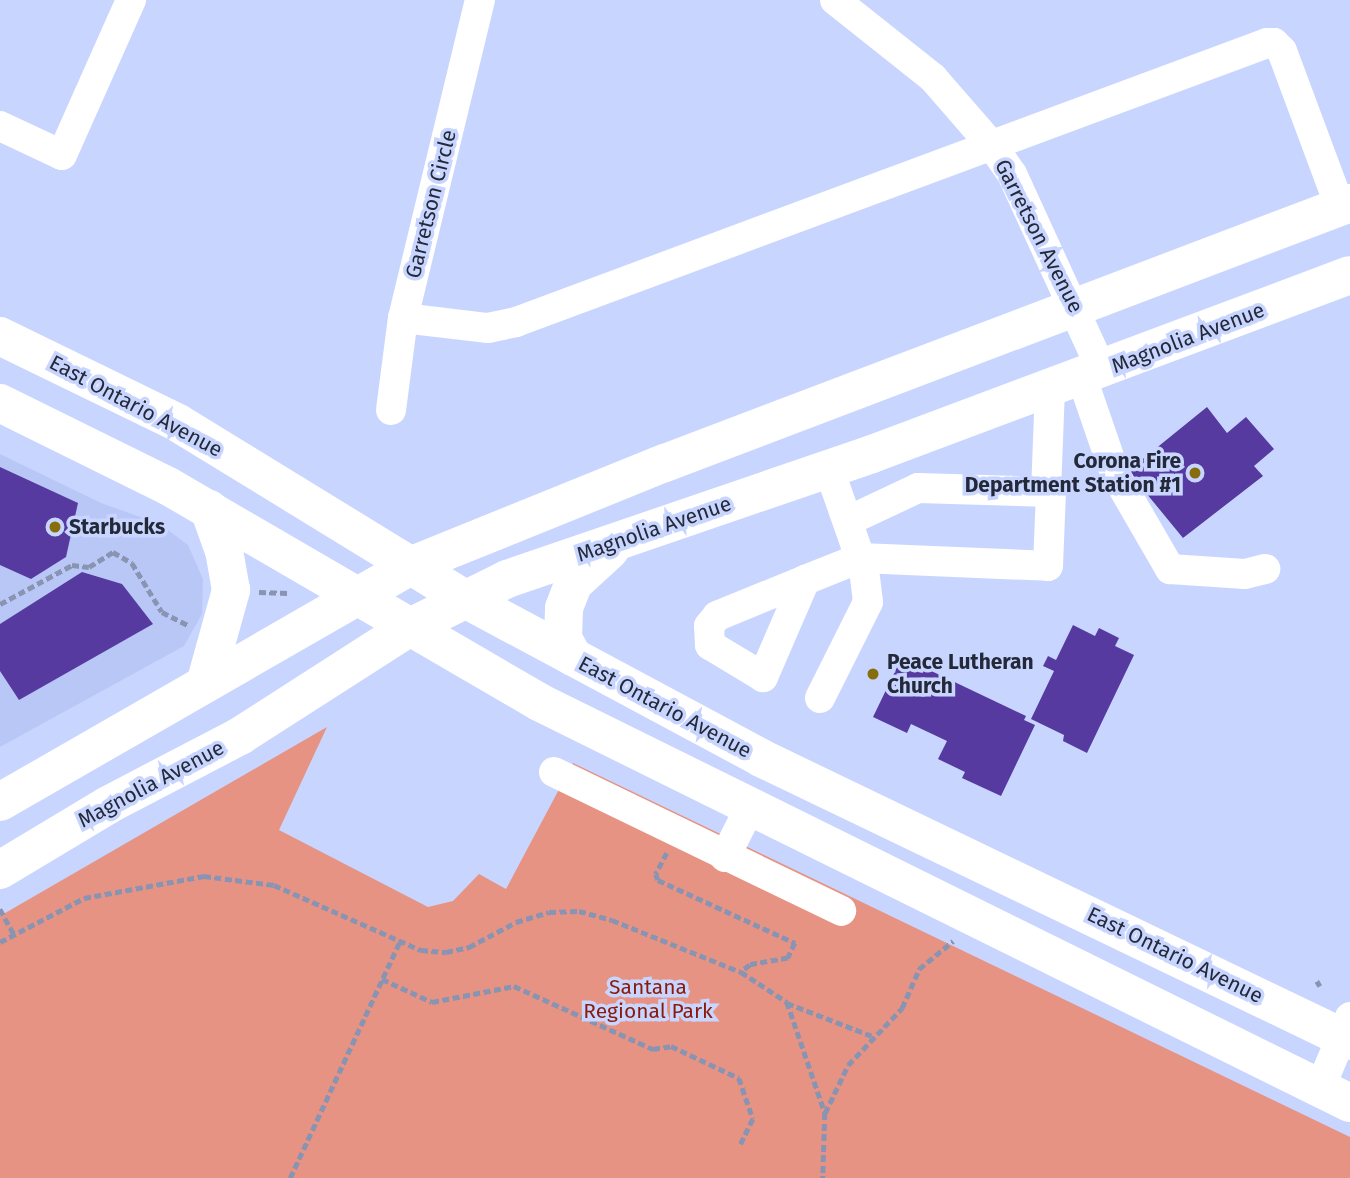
<!DOCTYPE html>
<style>
body{margin:0}
#map{position:relative;width:1350px;height:1178px;overflow:hidden;background:#c8d5fe;font-family:"Fira Sans",sans-serif}
div>[style]{position:absolute}
.built>*{inset:0;background:#b9c7f6}
.green>*{inset:0;background:#e79383}
.building>*{inset:0;background:#563a9f}
.path>*{height:4.5px;margin-top:-2.25px;transform-origin:0;background:repeating-linear-gradient(90deg,#8993b2 0 7px,transparent 0 10.5px)}
.minor>*{height:30px;margin:-15px;padding:0 15px;transform-origin:15px;border-radius:15px;background:#fff}
.major>*{height:38px;margin:-19px;padding:0 19px;transform-origin:19px;border-radius:19px;background:#fff}
.dots>*{width:19px;height:19px;translate:-50% -50%;box-sizing:border-box;border:4px solid #c8d5fe;border-radius:50%}
span{translate:-50% -50%;white-space:nowrap;text-align:center;line-height:1.15;-webkit-text-stroke:7px #c8d5fe;paint-order:stroke}
.street-label{font-size:21px;color:#242939}
.poi-label{font-size:21px;color:#242939;font-weight:700}
.right{translate:-100% -50%;text-align:right}
.left{translate:0 -50%;text-align:left}
.park-label{font-size:21px;color:#8a1b0b}
</style>
<div id="map">
<div class="built">
<i style="clip-path:polygon(0 454px,101px 503px,160px 524px,188px 545px,203px 579px,202px 614px,184px 646px,0 747px)"></i>
</div>
<div class="green">
<i style="clip-path:polygon(327px 727px,279px 830px,428px 907px,453px 901px,479px 874px,506px 889px,573px 763px,1350px 1137px,1350px 1178px,0 1178px,0 916px)"></i>
</div>
<div class="building">
<i style="clip-path:polygon(1207px 407px,1227px 433px,1246px 417px,1274px 449px,1254px 466px,1263px 476px,1183px 538px,1128px 471px)"></i>
<i style="clip-path:polygon(0 467px,78px 503px,66px 557px,31px 579px,0 565px)"></i>
<i style="clip-path:polygon(82px 572px,122px 584px,153px 624px,19px 700px,0 671px,0 624px)"></i>
<i style="clip-path:polygon(1073px 625px,1095px 636px,1099px 628px,1119px 638px,1115px 646px,1134px 655px,1087px 753px,1063px 741px,1064px 735px,1031px 719px,1054px 671px,1043px 666px,1048px 656px,1056px 660px)"></i>
<i style="clip-path:polygon(902px 657px,1026px 716px,1024px 720px,1035px 725px,1001px 796px,962px 778px,965px 772px,938px 759px,947px 741px,911px 724px,907px 733px,873px 717px)"></i>
</div>
<div class="path">
<i style="left:259px;top:592px;width:29px;rotate:2deg"></i>
<i style="left:0;top:604px;width:82px;rotate:-28.4deg"></i>
<i style="left:72px;top:565px;width:17px;rotate:7deg"></i>
<i style="left:89px;top:567px;width:28px;rotate:-32deg"></i>
<i style="left:113px;top:552px;width:22px;rotate:30deg"></i>
<i style="left:132px;top:563px;width:57px;rotate:58.5deg"></i>
<i style="left:162px;top:612px;width:30px;rotate:27deg"></i>
<i style="left:667px;top:853px;width:24px;rotate:118deg"></i>
<i style="left:656px;top:874px;width:6px;rotate:72deg"></i>
<i style="left:658px;top:880px;width:151px;rotate:24.7deg"></i>
<i style="left:795px;top:943px;width:17px;rotate:115deg"></i>
<i style="left:788px;top:958px;width:39px;rotate:170deg"></i>
<i style="left:750px;top:965px;width:11px;rotate:142deg"></i>
<i style="left:0;top:909px;width:29px;rotate:61deg"></i>
<i style="left:0;top:942px;width:95px;rotate:-27.6deg"></i>
<i style="left:84px;top:898px;width:122px;rotate:-10.4deg"></i>
<i style="left:204px;top:876px;width:71px;rotate:7.3deg"></i>
<i style="left:274px;top:885px;width:161px;rotate:23.9deg"></i>
<i style="left:421px;top:950px;width:25px;rotate:5deg"></i>
<i style="left:446px;top:952px;width:24px;rotate:-12deg"></i>
<i style="left:469px;top:947px;width:53px;rotate:-28deg"></i>
<i style="left:516px;top:922px;width:34px;rotate:-17deg"></i>
<i style="left:549px;top:912px;width:30px;rotate:-2deg"></i>
<i style="left:579px;top:911px;width:34px;rotate:15deg"></i>
<i style="left:612px;top:920px;width:139px;rotate:22deg"></i>
<i style="left:741px;top:972px;width:55px;rotate:33.1deg"></i>
<i style="left:787px;top:1002px;width:117px;rotate:71.1deg"></i>
<i style="left:825px;top:1113px;width:65px;rotate:91.8deg"></i>
<i style="left:382px;top:979px;width:55px;rotate:24.7deg"></i>
<i style="left:432px;top:1002px;width:84px;rotate:-11deg"></i>
<i style="left:514px;top:986px;width:153px;rotate:24.4deg"></i>
<i style="left:653px;top:1049px;width:18px;rotate:-9deg"></i>
<i style="left:671px;top:1046px;width:75px;rotate:25.2deg"></i>
<i style="left:739px;top:1078px;width:43px;rotate:71.1deg"></i>
<i style="left:753px;top:1119px;width:28px;rotate:116deg"></i>
<i style="left:1317px;top:981px;width:6px;rotate:59deg"></i>
<i style="left:787px;top:1003px;width:91px;rotate:21.2deg"></i>
<i style="left:825px;top:1113px;width:53px;rotate:-64.4deg"></i>
<i style="left:848px;top:1065px;width:79px;rotate:-46.5deg"></i>
<i style="left:902px;top:1008px;width:43px;rotate:-66.4deg"></i>
<i style="left:919px;top:969px;width:44px;rotate:-39.5deg"></i>
<i style="left:290px;top:1178px;width:261px;rotate:-65.1deg"></i>
</div>
<div class="minor">
<i style="left:835px;top:0;width:125px;rotate:38.5deg"></i>
<i style="left:933px;top:78px;width:91px;rotate:49deg"></i>
<i style="left:993px;top:147px;width:33px;rotate:55deg"></i>
<i style="left:1012px;top:174px;width:217px;rotate:65.4deg"></i>
<i style="left:0;top:126px;width:68px;rotate:25.1deg"></i>
<i style="left:62px;top:155px;width:170px;rotate:-66deg"></i>
<i style="left:403px;top:318px;width:86px;rotate:6.7deg"></i>
<i style="left:488px;top:328px;width:29px;rotate:-12deg"></i>
<i style="left:516px;top:322px;width:801px;rotate:-20.38deg"></i>
<i style="left:1267px;top:43px;width:7px"></i>
<i style="left:1274px;top:43px;width:11px;rotate:45deg"></i>
<i style="left:1282px;top:51px;width:166px;rotate:69.6deg"></i>
<i style="left:1082px;top:378px;width:102px;rotate:71deg"></i>
<i style="left:1115px;top:474px;width:110px;rotate:59.9deg"></i>
<i style="left:1170px;top:569px;width:75px;rotate:3.8deg"></i>
<i style="left:1245px;top:574px;width:21px;rotate:-14deg"></i>
<i style="left:391px;top:410px;width:93px;rotate:-82.6deg"></i>
<i style="left:403px;top:318px;width:327px;rotate:-76.4deg"></i>
<i style="left:1046px;top:492px;width:102px;rotate:-87.8deg"></i>
<i style="left:805px;top:580px;width:106px;rotate:113.4deg"></i>
<i style="left:763px;top:677px;width:62px;rotate:-148.9deg"></i>
<i style="left:710px;top:645px;width:19px;rotate:-93deg"></i>
<i style="left:709px;top:626px;width:13px;rotate:-51deg"></i>
<i style="left:717px;top:616px;width:95px;rotate:-22.2deg"></i>
<i style="left:805px;top:580px;width:59px;rotate:-21.8deg"></i>
<i style="left:860px;top:558px;width:188px;rotate:2.4deg"></i>
<i style="left:1048px;top:566px;width:74px;rotate:-87.7deg"></i>
<i style="left:1051px;top:492px;width:133px;rotate:-178.3deg"></i>
<i style="left:918px;top:488px;width:77px;rotate:154.8deg"></i>
<i style="left:820px;top:698px;width:107px;rotate:-63.4deg"></i>
<i style="left:868px;top:602px;width:33px;rotate:-97deg"></i>
<i style="left:864px;top:569px;width:106px;rotate:-109.3deg"></i>
<i style="left:554px;top:772px;width:319px;rotate:25.8deg"></i>
<i style="left:725px;top:857px;width:54px;rotate:-63.4deg"></i>
<i style="left:1320px;top:1088px;width:77px;rotate:-67.1deg"></i>
</div>
<div class="major">
<i style="left:0;top:336px;width:198px;rotate:26deg"></i>
<i style="left:178px;top:423px;width:337px;rotate:31.5deg"></i>
<i style="left:465px;top:599px;width:336px;rotate:28.2deg"></i>
<i style="left:761px;top:758px;width:653px;rotate:25.66deg"></i>
<i style="left:0;top:403px;width:187px;rotate:26.3deg"></i>
<i style="left:168px;top:486px;width:429px;rotate:30.2deg"></i>
<i style="left:539px;top:702px;width:905px;rotate:26.31deg"></i>
<i style="left:573px;top:657px;width:21px;rotate:-118deg"></i>
<i style="left:563px;top:638px;width:30px;rotate:-88deg"></i>
<i style="left:564px;top:608px;width:26px;rotate:-69deg"></i>
<i style="left:573px;top:584px;width:50px;rotate:-42.6deg"></i>
<i style="left:205px;top:684px;width:98px;rotate:-74.5deg"></i>
<i style="left:231px;top:590px;width:40px;rotate:-100deg"></i>
<i style="left:224px;top:551px;width:45px;rotate:-109.7deg"></i>
<i style="left:0;top:802px;width:475px;rotate:-29.9deg"></i>
<i style="left:412px;top:565px;width:273px;rotate:-22deg"></i>
<i style="left:665px;top:463px;width:733px;rotate:-20.78deg"></i>
<i style="left:0;top:870px;width:126px;rotate:-31deg"></i>
<i style="left:108px;top:805px;width:149px;rotate:-27.6deg"></i>
<i style="left:240px;top:736px;width:200px;rotate:-32.7deg"></i>
<i style="left:408px;top:628px;width:110px;rotate:-26.3deg"></i>
<i style="left:507px;top:579px;width:386px;rotate:-18.9deg"></i>
<i style="left:872px;top:454px;width:510px;rotate:-20.53deg"></i>
</div>
<div class="dots">
<i style="left:1195px;top:473px;background:#886d0c"></i>
<i style="left:55px;top:527px;background:#886d0c"></i>
<i style="left:873px;top:674px;background:#886d0c"></i>
</div>
<div class="street-label">
<span style="left:431px;top:204px;rotate:-76deg">Garretson Circle</span>
<span style="left:1039px;top:236px;rotate:63deg">Garretson Avenue</span>
<span style="left:1188px;top:338px;rotate:-21deg">Magnolia Avenue</span>
<span style="left:136px;top:406px;rotate:28deg">East Ontario Avenue</span>
<span style="left:654px;top:529px;rotate:-19deg">Magnolia Avenue</span>
<span style="left:665px;top:707px;rotate:28deg">East Ontario Avenue</span>
<span style="left:151px;top:784px;rotate:-28deg">Magnolia Avenue</span>
<span style="left:1175px;top:955px;rotate:26deg">East Ontario Avenue</span>
</div>
<div class="poi-label">
<span class="right" style="left:1181px;top:473px">Corona Fire<br>Department Station #1</span>
<span class="left" style="left:69px;top:527px">Starbucks</span>
<span class="left" style="left:887px;top:674px">Peace Lutheran<br>Church</span>
</div>
<div class="park-label">
<span style="left:648px;top:999px">Santana<br>Regional Park</span>
</div>
</div>
